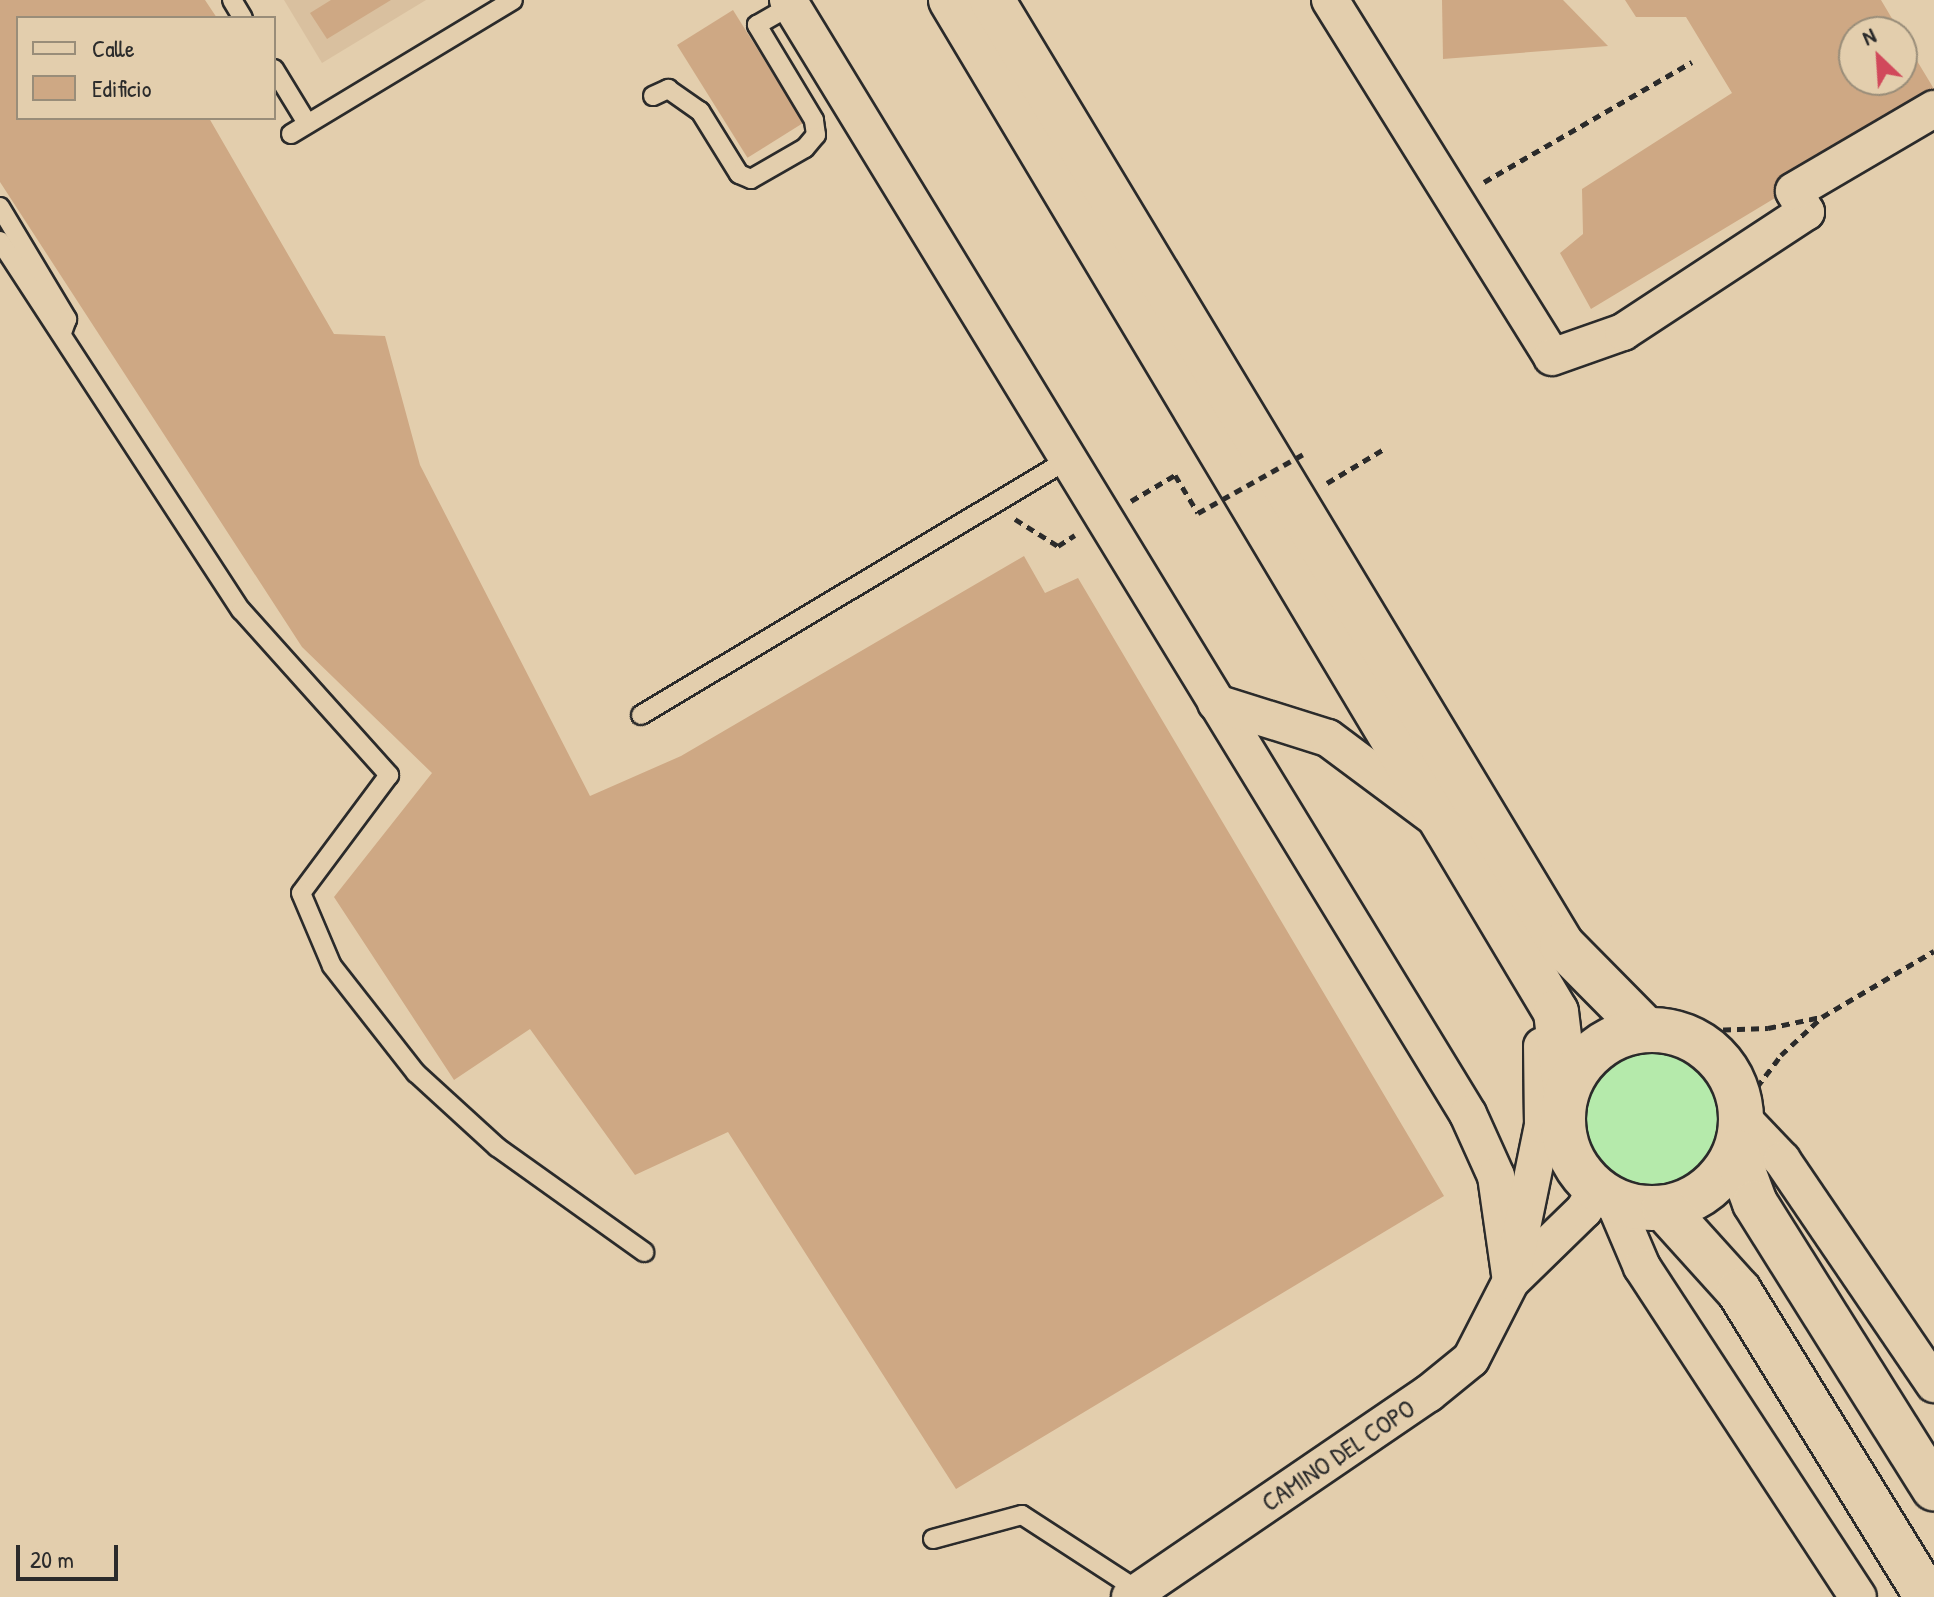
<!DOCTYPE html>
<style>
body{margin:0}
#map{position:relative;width:1934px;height:1597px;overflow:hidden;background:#e3cead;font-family:"Patrick Hand",sans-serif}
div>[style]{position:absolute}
.built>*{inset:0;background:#d9c09f}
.green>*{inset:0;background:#b5eaab}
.round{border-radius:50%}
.building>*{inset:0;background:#cea884;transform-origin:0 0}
.path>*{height:5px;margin-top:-2.5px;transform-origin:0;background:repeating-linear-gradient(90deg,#2b2b2b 0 8px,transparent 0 14px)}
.roads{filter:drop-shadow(2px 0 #2b2b2b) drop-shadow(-2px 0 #2b2b2b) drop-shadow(0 2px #2b2b2b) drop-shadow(0 -2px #2b2b2b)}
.lane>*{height:18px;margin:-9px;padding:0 9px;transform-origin:9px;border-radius:9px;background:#e3cead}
.street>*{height:36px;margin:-18px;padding:0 18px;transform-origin:18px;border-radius:18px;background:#e3cead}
.secondary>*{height:44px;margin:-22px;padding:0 22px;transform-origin:22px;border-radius:22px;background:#e3cead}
.secondary>.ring{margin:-22px;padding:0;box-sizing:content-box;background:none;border:44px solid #e3cead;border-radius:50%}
.path-bridge>*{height:5px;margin-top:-2.5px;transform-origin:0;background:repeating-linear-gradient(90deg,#2b2b2b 0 8px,transparent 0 14px)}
span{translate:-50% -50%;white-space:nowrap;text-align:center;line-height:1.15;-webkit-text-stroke:6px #e3cead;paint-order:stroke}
.street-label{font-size:26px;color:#2b2b2b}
.legend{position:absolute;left:16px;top:16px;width:260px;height:104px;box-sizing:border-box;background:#e3cead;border:2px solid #998d79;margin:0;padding:10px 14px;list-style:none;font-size:24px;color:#2b2b2b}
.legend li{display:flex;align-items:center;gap:16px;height:40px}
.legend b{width:40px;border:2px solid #998d79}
.north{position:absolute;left:1838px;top:16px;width:80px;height:80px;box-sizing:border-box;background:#e3cead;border:2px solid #998d79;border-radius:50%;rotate:335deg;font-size:22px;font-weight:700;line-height:32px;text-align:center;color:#2b2b2b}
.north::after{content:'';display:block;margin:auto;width:28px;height:36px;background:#d1495b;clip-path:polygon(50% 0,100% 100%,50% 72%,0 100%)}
.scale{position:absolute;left:16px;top:1545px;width:102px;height:36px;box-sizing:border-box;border:4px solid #2b2b2b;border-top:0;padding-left:10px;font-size:24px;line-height:28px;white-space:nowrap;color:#2b2b2b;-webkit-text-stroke:6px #e3cead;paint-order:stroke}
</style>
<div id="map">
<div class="built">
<i style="clip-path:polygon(284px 0,426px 0,322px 63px)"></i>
</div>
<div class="green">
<i class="round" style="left:1575px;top:1039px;width:154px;height:154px"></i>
</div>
<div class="building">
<i style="clip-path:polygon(0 0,205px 0,217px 18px,18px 18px,18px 118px,209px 118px,334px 334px,385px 336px,420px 465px,590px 796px,681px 756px,1024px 556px,1045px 593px,1078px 578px,1444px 1196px,956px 1489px,728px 1132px,635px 1175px,530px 1029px,454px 1080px,334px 897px,432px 773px,302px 647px,0 182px)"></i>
<i style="clip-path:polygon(331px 0,391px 0,327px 39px,310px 13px)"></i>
<i style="clip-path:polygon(1442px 0,1563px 0,1608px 46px,1443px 59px)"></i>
<i style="clip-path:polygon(1625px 0,1881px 0,1900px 32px,1854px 32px,1854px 80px,1902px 80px,1902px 36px,1934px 89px,1934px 102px,1591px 309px,1560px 253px,1583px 234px,1582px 189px,1732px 93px,1686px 17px,1636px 17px)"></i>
<i style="left:733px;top:10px;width:133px;height:66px;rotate:58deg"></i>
</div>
<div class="path">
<i style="left:1484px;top:182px;width:240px;rotate:-30deg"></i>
<i style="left:1327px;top:483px;width:66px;rotate:-30.8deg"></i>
<i style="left:1131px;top:501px;width:51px;rotate:-30.6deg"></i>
<i style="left:1175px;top:475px;width:44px;rotate:58.8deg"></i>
<i style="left:1015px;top:519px;width:51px;rotate:32.1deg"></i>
<i style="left:1058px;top:546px;width:20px;rotate:-33deg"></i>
<i style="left:1681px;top:1031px;width:87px;rotate:-2deg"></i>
<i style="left:1768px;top:1028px;width:54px;rotate:-11.7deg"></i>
<i style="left:1757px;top:1087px;width:40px;rotate:-53deg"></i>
<i style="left:1781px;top:1055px;width:56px;rotate:-42.8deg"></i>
<i style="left:1822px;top:1017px;width:130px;rotate:-30.5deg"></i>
</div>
<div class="roads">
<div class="lane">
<i style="left:232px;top:0;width:21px;rotate:59deg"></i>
<i style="left:274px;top:69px;width:63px;rotate:58.6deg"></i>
<i style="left:653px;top:96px;width:17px;rotate:-25deg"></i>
<i style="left:668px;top:89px;width:39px;rotate:35deg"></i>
<i style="left:700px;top:111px;width:74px;rotate:58.2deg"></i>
<i style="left:739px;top:174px;width:13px;rotate:23deg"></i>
<i style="left:751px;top:179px;width:62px;rotate:-29.9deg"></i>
<i style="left:805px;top:148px;width:17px;rotate:-50deg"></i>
<i style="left:816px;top:135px;width:15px;rotate:-98deg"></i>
<i style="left:814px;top:120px;width:111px;rotate:-121deg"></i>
<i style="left:757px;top:25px;width:40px;rotate:-29.7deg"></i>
<i style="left:291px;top:134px;width:259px;rotate:-31.1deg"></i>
<i style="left:0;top:207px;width:131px;rotate:59.1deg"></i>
<i style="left:67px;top:319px;width:15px;rotate:110deg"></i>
<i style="left:0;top:241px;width:441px;rotate:56.9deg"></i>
<i style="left:241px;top:610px;width:222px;rotate:48.1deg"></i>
<i style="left:389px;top:775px;width:147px;rotate:126.7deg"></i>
<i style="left:301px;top:893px;width:79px;rotate:67deg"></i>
<i style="left:332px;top:966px;width:136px;rotate:51.9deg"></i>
<i style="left:416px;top:1073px;width:110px;rotate:42.4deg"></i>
<i style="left:497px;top:1147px;width:181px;rotate:35.5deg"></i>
<i style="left:641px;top:715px;width:496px;rotate:-30.9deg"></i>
<i style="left:933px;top:1539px;width:92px;rotate:-15.1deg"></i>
<i style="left:1022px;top:1515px;width:140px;rotate:33deg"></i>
</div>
<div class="street">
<i style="left:788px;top:0;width:1305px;rotate:58.6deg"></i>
<i style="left:1468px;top:1114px;width:68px;rotate:65.7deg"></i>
<i style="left:1496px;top:1176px;width:106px;rotate:81.9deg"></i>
<i style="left:1330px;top:0;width:420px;rotate:58.1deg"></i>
<i style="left:1552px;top:357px;width:75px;rotate:-19.4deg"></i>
<i style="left:1623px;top:332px;width:219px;rotate:-33.3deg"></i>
<i style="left:1806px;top:212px;width:24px;rotate:-120deg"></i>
<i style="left:1794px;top:191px;width:162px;rotate:-30.4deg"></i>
<i style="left:1216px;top:703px;width:117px;rotate:17.4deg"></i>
<i style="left:1328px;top:738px;width:137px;rotate:36.7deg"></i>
<i style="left:1742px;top:1118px;width:58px;rotate:46.4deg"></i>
<i style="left:1782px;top:1160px;width:271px;rotate:55.8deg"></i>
<i style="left:1613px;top:1199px;width:74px;rotate:66.9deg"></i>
<i style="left:1642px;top:1267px;width:394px;rotate:56.8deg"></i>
<i style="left:1511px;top:1281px;width:102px;rotate:-44.2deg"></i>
<i style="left:1584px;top:1210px;width:24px;rotate:-60deg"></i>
<i style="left:1130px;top:1597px;width:361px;rotate:-34.3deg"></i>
<i style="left:1428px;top:1394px;width:55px;rotate:-39.1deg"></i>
<i style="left:1471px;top:1359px;width:88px;rotate:-62.9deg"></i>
<i style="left:1511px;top:1281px;width:159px;rotate:-78.4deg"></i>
<i style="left:1543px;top:1125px;width:79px;rotate:-90.7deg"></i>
</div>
<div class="secondary">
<i style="left:951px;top:0;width:1179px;rotate:59.13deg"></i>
<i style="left:1556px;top:1012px;width:82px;rotate:83deg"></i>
<i style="left:992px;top:0;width:1104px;rotate:58.9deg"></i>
<i style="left:1562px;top:945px;width:118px;rotate:45.3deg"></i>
<i class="ring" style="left:1563px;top:1030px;width:134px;height:134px"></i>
<i style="left:1736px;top:1152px;width:54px;rotate:69.6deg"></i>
<i style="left:1755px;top:1203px;width:337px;rotate:57.9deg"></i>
<i style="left:1664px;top:1208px;width:112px;rotate:47.9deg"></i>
<i style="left:1739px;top:1291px;width:359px;rotate:58.4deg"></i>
</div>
</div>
<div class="path-bridge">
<i style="left:1198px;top:513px;width:125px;rotate:-29.2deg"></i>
</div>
<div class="street-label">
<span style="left:1338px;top:1455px;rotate:-34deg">CAMINO DEL COPO</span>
</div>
<ul class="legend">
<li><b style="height:10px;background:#e3cead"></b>Calle</li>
<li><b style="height:22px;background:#cea884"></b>Edificio</li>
</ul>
<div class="north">N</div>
<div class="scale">20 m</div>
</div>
